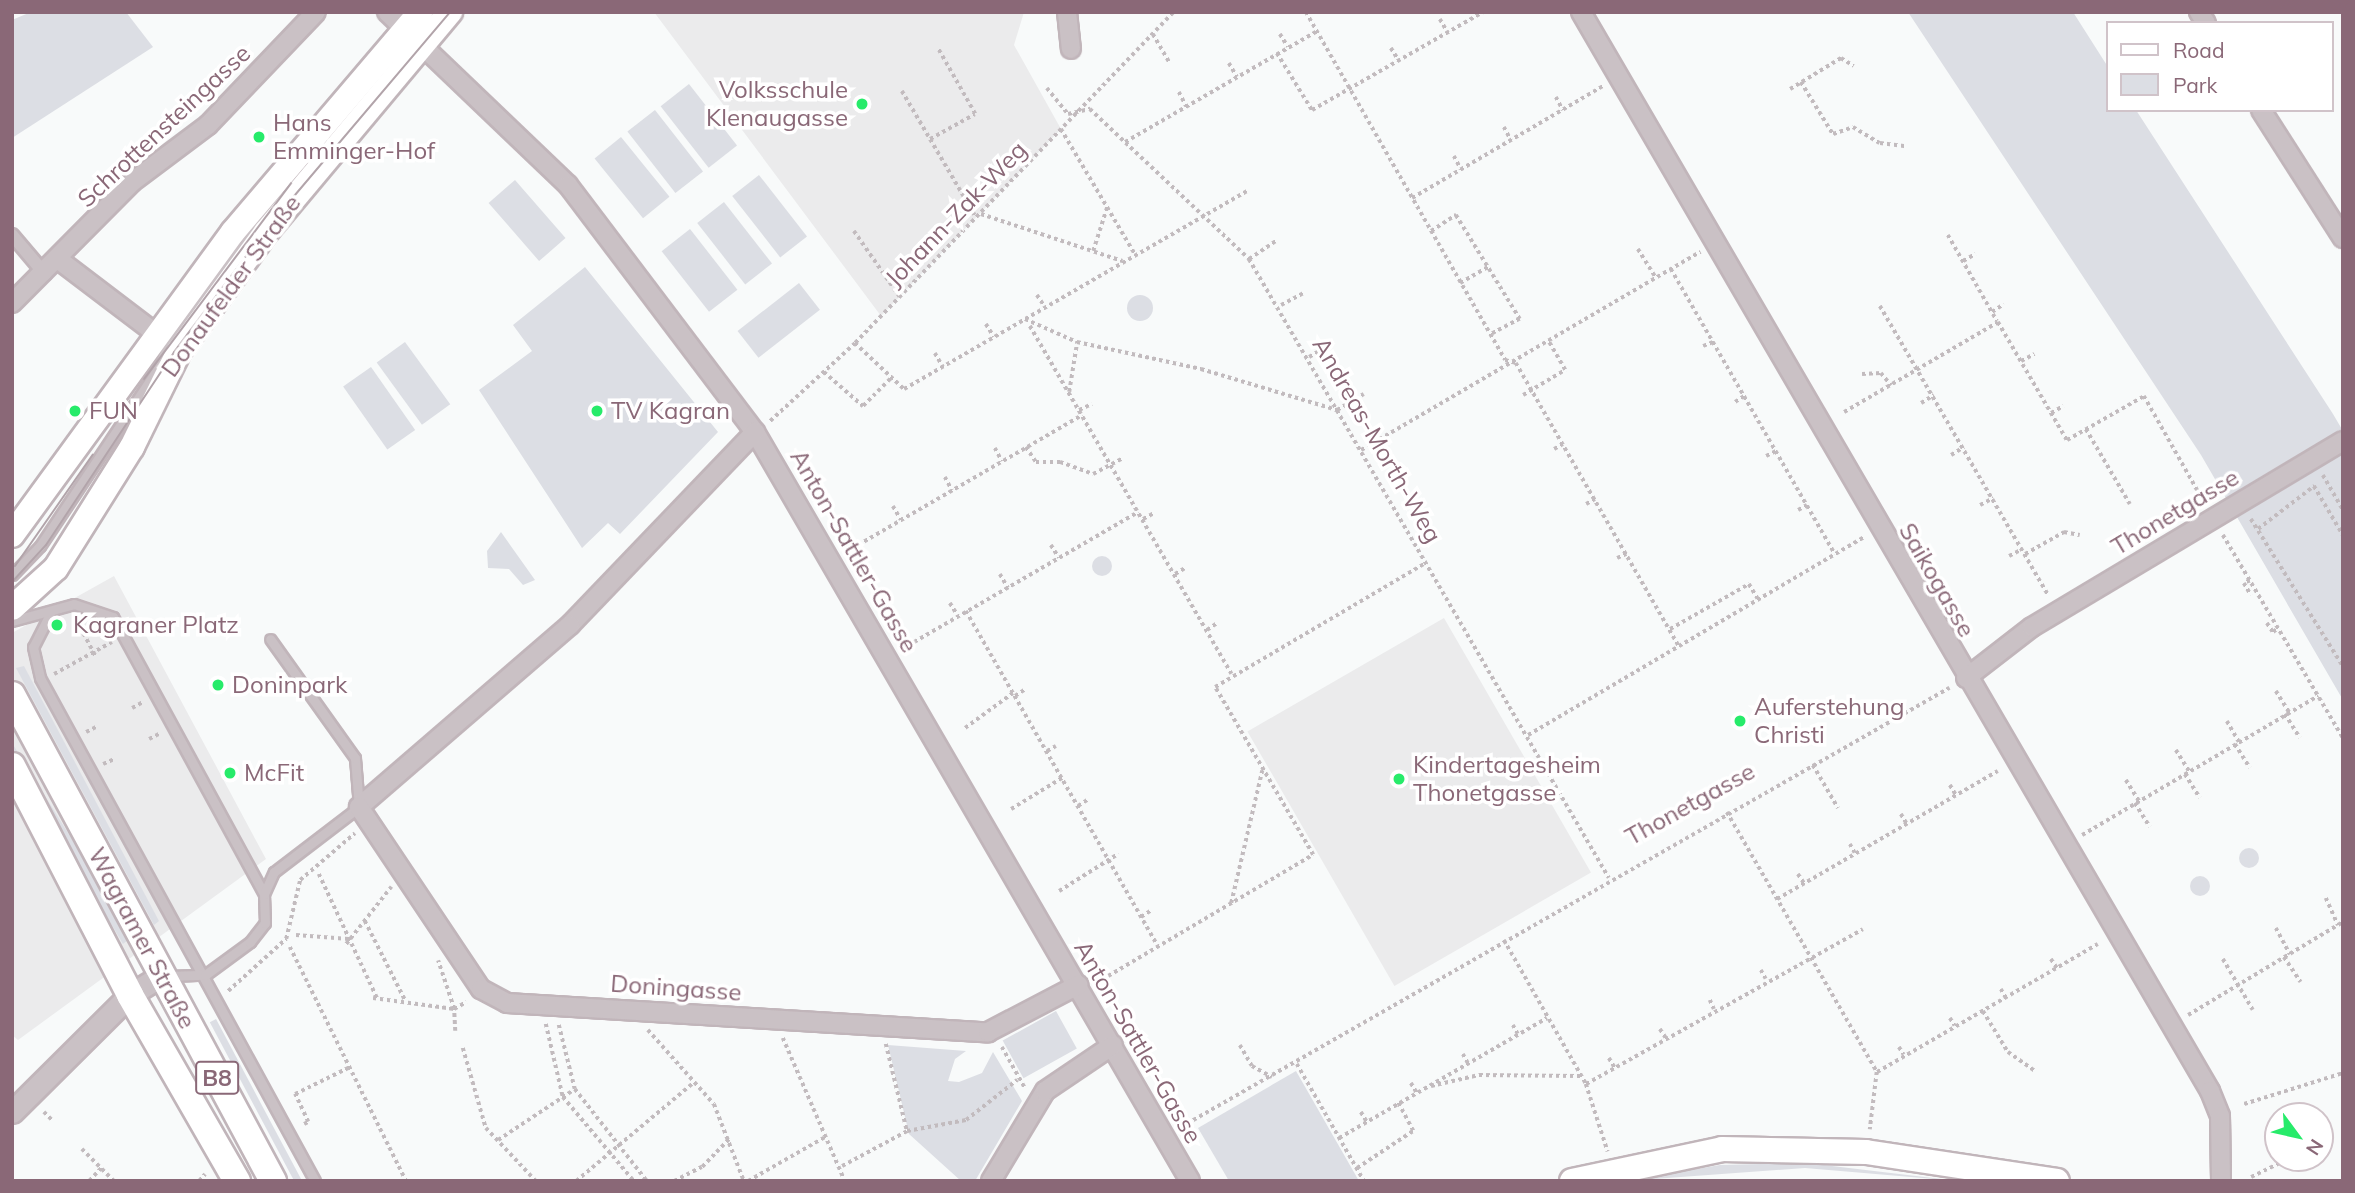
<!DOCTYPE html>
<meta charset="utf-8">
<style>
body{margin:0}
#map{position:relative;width:2355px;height:1193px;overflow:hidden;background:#f8fafa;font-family:Mulish,sans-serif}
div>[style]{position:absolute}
.built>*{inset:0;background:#ebebec;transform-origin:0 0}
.green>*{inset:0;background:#dcdee4;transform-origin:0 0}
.round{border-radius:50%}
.path>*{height:3.5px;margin-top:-1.75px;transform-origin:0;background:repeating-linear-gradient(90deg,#c2bbbe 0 3.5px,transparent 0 7px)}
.roads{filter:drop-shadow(2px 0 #c1b5ba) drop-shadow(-2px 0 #c1b5ba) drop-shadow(0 2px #c1b5ba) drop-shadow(0 -2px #c1b5ba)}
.service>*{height:9px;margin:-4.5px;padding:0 4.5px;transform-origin:4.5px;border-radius:4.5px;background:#cac1c5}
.pedestrian>*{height:12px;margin:-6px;padding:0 6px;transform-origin:6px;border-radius:6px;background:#cac1c5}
.minor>*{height:18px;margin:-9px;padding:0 9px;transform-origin:9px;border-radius:9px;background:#cac1c5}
.tertiary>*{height:21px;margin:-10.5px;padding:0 10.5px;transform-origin:10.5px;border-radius:10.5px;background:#cac1c5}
.secondary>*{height:24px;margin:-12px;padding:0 12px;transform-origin:12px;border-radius:12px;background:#fff}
.primary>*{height:26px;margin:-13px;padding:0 13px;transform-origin:13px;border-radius:13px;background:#fff}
.tram>*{height:2px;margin:-1px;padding:0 1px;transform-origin:1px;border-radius:1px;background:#b2a4aa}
.dots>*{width:19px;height:19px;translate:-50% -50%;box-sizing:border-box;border:4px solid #fff;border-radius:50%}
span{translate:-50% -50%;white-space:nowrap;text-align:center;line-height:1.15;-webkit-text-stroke:7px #fff;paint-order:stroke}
.shield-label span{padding:2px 5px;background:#fff;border:2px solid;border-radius:5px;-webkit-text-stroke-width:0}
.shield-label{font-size:23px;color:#8a6877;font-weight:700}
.poi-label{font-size:24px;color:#8a6877}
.right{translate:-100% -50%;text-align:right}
.left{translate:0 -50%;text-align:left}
.street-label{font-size:24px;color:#8a6877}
.frame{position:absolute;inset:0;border:14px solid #8a6877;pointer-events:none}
.legend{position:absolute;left:2106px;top:21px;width:228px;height:91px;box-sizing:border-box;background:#fff;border:2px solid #d0c3c9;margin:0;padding:9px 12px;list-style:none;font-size:21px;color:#8a6877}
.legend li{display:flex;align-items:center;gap:14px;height:35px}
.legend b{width:35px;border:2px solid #d0c3c9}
.north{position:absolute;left:2264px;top:1102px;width:70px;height:70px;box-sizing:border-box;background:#fff;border:2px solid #d0c3c9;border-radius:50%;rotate:123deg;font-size:19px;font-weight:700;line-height:28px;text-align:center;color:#8a6877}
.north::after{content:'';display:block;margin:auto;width:24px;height:32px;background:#27eb6a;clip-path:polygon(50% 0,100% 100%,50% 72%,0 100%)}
</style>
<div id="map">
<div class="built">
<i style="clip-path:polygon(654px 12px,1024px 12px,1014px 45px,1061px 129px,881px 316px)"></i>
<i style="clip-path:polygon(114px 576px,266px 859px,18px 1040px,12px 1035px,12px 633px)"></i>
<i style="left:1444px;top:618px;width:294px;height:227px;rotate:60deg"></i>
</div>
<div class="green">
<i style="clip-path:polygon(31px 12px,126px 12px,153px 47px,12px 138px,12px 20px)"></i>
<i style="clip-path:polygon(1908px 12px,2073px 12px,2108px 67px,2108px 110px,2136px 110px,2333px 414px,2343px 431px,2343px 700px,2201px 455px)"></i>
<i style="left:689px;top:84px;width:78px;height:36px;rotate:52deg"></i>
<i style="left:655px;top:110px;width:78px;height:35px;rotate:52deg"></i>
<i style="left:621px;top:137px;width:77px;height:34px;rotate:51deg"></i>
<i style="left:759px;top:175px;width:78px;height:34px;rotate:52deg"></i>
<i style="left:515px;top:180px;width:77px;height:35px;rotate:49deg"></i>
<i style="left:724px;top:202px;width:78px;height:34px;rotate:52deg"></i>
<i style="left:690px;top:229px;width:77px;height:36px;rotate:52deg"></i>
<i style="clip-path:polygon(585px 267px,718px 432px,620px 534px,608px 523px,582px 548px,479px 390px,532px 351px,513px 325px)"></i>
<i style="left:799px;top:283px;width:34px;height:78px;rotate:52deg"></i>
<i class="round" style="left:1127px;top:295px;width:26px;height:26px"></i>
<i style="left:405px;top:342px;width:77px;height:35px;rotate:54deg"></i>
<i style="left:371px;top:367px;width:77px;height:34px;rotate:55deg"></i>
<i style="clip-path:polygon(501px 532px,535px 580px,523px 585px,509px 569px,488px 568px,487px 551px)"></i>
<i class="round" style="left:1092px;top:556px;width:20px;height:20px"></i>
<i style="clip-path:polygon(24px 666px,159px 921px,154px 925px,16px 668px)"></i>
<i style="clip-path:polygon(12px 743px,83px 857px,128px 940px,123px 944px,12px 756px)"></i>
<i class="round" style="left:2239px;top:848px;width:20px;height:20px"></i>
<i class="round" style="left:2190px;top:876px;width:20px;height:20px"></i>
<i style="left:1056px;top:1011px;width:43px;height:61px;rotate:61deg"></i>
<i style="left:216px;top:1019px;width:184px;height:7px;rotate:62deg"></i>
<i style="clip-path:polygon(888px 1045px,966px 1051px,955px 1059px,948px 1081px,959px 1082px,982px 1073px,993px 1052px,1022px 1101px,975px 1181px,961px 1181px,909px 1134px)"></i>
<i style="clip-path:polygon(1296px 1071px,1359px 1181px,1229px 1181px,1198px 1128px)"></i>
<i style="clip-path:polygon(1807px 1163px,1958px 1181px,1805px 1168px,1626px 1181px,1720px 1165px)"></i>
</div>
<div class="path">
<i style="left:1306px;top:12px;width:401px;rotate:60.2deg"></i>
<i style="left:1505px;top:360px;width:11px;rotate:15deg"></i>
<i style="left:1516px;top:363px;width:327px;rotate:60.1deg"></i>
<i style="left:1440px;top:19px;width:16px;rotate:60deg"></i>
<i style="left:1153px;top:34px;width:32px;rotate:60deg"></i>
<i style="left:1280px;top:34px;width:15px;rotate:58deg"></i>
<i style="left:1391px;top:48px;width:15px;rotate:58deg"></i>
<i style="left:1277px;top:53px;width:67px;rotate:58.4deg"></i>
<i style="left:1312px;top:110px;width:197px;rotate:-29.8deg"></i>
<i style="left:1229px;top:63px;width:16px;rotate:60deg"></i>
<i style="left:1801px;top:82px;width:61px;rotate:58.4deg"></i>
<i style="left:1833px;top:134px;width:21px;rotate:-19deg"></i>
<i style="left:1853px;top:127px;width:31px;rotate:31deg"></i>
<i style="left:1880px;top:143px;width:26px;rotate:7deg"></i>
<i style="left:1047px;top:88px;width:33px;rotate:51deg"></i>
<i style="left:1068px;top:114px;width:23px;rotate:-13deg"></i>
<i style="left:1090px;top:109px;width:219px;rotate:43.3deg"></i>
<i style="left:1249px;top:259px;width:716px;rotate:59.82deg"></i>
<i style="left:1790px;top:89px;width:60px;rotate:-31.3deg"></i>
<i style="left:1841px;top:58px;width:15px;rotate:32deg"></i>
<i style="left:902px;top:91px;width:146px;rotate:59.6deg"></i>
<i style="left:1179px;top:92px;width:16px;rotate:63deg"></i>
<i style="left:1556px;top:97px;width:15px;rotate:62deg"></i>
<i style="left:12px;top:107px;width:10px;rotate:90deg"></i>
<i style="left:1504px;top:127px;width:15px;rotate:62deg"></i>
<i style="left:1061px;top:129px;width:145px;rotate:59.4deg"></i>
<i style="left:930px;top:139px;width:51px;rotate:-29.1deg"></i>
<i style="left:975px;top:114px;width:75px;rotate:-119.6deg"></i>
<i style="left:1125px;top:142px;width:222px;rotate:-30deg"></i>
<i style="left:1454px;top:156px;width:15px;rotate:62deg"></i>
<i style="left:1412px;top:198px;width:221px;rotate:-30.4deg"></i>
<i style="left:981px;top:214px;width:149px;rotate:18.4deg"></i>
<i style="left:854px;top:231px;width:80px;rotate:55.1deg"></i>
<i style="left:1431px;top:231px;width:30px;rotate:-33deg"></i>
<i style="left:1456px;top:215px;width:122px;rotate:58.4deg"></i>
<i style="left:1520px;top:319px;width:34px;rotate:152deg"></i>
<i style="left:1948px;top:235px;width:99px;rotate:60.3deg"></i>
<i style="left:1638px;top:249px;width:34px;rotate:58deg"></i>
<i style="left:1093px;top:251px;width:46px;rotate:-72.3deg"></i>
<i style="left:1249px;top:259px;width:32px;rotate:-34deg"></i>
<i style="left:1963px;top:261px;width:14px;rotate:-30deg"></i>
<i style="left:1671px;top:269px;width:329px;rotate:60.1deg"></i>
<i style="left:1460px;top:283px;width:32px;rotate:-30deg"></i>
<i style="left:1037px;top:295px;width:14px;rotate:56deg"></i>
<i style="left:1281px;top:305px;width:27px;rotate:-28deg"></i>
<i style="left:1880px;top:306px;width:334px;rotate:59.8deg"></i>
<i style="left:1992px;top:312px;width:14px;rotate:-34deg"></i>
<i style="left:1025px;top:319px;width:57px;rotate:23.9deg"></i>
<i style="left:1077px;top:342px;width:127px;rotate:12.3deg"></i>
<i style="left:1201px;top:369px;width:142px;rotate:16.8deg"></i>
<i style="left:1337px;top:410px;width:31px;rotate:-31deg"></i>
<i style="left:986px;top:324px;width:15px;rotate:58deg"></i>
<i style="left:1030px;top:326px;width:402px;rotate:59.9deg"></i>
<i style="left:855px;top:343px;width:67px;rotate:43.2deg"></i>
<i style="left:904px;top:389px;width:396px;rotate:-30deg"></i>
<i style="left:1703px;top:346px;width:11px;rotate:-22deg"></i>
<i style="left:935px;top:353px;width:16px;rotate:60deg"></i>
<i style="left:1309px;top:357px;width:29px;rotate:-31deg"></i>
<i style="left:2021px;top:361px;width:15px;rotate:-28deg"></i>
<i style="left:824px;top:372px;width:52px;rotate:41.1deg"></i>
<i style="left:863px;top:406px;width:41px;rotate:-45deg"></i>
<i style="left:1862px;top:374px;width:19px;rotate:-3deg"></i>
<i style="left:1881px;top:373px;width:16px;rotate:50deg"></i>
<i style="left:1069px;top:392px;width:51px;rotate:-80.9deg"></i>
<i style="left:1523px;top:395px;width:49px;rotate:-30.8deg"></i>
<i style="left:1565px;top:370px;width:34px;rotate:-120deg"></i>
<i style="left:1735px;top:402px;width:11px;rotate:-34deg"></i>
<i style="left:1921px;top:403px;width:15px;rotate:-32deg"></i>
<i style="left:1079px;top:410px;width:14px;rotate:-25deg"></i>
<i style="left:1844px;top:412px;width:178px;rotate:-30.3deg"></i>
<i style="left:1998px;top:322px;width:137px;rotate:59.7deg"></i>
<i style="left:2067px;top:440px;width:89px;rotate:-29.7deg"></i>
<i style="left:2144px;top:396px;width:122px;rotate:60.5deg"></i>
<i style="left:2051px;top:413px;width:14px;rotate:-30deg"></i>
<i style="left:770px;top:421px;width:115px;rotate:-42.5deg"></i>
<i style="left:855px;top:343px;width:460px;rotate:-46.1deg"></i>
<i style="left:2086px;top:429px;width:87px;rotate:59.6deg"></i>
<i style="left:1026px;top:447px;width:18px;rotate:56deg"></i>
<i style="left:1036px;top:462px;width:24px"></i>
<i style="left:1060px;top:462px;width:35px;rotate:20deg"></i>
<i style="left:1093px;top:474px;width:34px;rotate:-28deg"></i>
<i style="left:995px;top:448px;width:15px;rotate:62deg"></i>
<i style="left:1554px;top:449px;width:10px;rotate:-29deg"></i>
<i style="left:1361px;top:450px;width:393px;rotate:-30.3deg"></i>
<i style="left:1951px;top:455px;width:15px;rotate:-32deg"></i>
<i style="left:1766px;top:456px;width:11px;rotate:-27deg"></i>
<i style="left:2323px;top:475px;width:39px;rotate:60deg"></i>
<i style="left:945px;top:477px;width:15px;rotate:62deg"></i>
<i style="left:1586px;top:504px;width:10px;rotate:-29deg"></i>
<i style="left:1980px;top:505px;width:15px;rotate:-28deg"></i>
<i style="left:893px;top:506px;width:16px;rotate:60deg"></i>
<i style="left:1798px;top:510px;width:10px;rotate:-29deg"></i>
<i style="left:1143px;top:519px;width:13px;rotate:-29deg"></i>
<i style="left:2251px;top:519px;width:173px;rotate:58deg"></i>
<i style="left:2258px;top:529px;width:71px;rotate:-37.5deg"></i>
<i style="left:2314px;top:486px;width:57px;rotate:59.4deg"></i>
<i style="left:2223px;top:535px;width:236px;rotate:59.4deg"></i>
<i style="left:858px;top:545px;width:259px;rotate:-30.1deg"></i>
<i style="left:1051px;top:545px;width:15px;rotate:58deg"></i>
<i style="left:2025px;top:554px;width:45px;rotate:-29.4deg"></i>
<i style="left:2064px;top:532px;width:16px;rotate:11deg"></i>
<i style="left:2009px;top:556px;width:15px;rotate:-28deg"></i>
<i style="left:1617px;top:558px;width:10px;rotate:-24deg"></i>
<i style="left:1000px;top:574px;width:16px;rotate:60deg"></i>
<i style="left:1175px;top:574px;width:12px;rotate:-31deg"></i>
<i style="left:2250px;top:581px;width:6px;rotate:162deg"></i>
<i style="left:2244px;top:583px;width:14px;rotate:60deg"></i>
<i style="left:950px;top:603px;width:15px;rotate:58deg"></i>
<i style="left:966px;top:611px;width:386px;rotate:60.2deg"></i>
<i style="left:77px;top:621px;width:40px;rotate:62deg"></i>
<i style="left:2267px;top:623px;width:11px;rotate:56deg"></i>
<i style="left:2273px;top:632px;width:6px;rotate:-39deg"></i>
<i style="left:1670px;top:629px;width:91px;rotate:-29.7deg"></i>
<i style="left:1749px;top:584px;width:17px;rotate:59deg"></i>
<i style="left:1207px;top:630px;width:12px;rotate:-35deg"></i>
<i style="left:914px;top:642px;width:259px;rotate:-30.1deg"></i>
<i style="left:54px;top:674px;width:66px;rotate:-28.9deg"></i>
<i style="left:2276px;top:691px;width:25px;rotate:58deg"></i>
<i style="left:1015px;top:696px;width:11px;rotate:-34deg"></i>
<i style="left:132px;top:708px;width:13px;rotate:-29deg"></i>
<i style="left:2285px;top:714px;width:28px;rotate:58deg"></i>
<i style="left:2227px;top:721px;width:24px;rotate:60deg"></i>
<i style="left:965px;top:728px;width:59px;rotate:-36.1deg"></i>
<i style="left:86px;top:732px;width:11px;rotate:-27deg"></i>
<i style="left:1528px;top:735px;width:390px;rotate:-30.5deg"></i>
<i style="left:149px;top:739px;width:13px;rotate:-27deg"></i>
<i style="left:2235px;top:744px;width:28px;rotate:58deg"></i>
<i style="left:2176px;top:750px;width:25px;rotate:58deg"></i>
<i style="left:1047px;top:751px;width:10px;rotate:-29deg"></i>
<i style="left:103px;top:764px;width:12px;rotate:-24deg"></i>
<i style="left:1813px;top:765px;width:50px;rotate:59.8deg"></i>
<i style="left:2185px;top:774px;width:28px;rotate:58deg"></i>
<i style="left:2126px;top:780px;width:25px;rotate:58deg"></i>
<i style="left:1950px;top:785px;width:12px;rotate:59deg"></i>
<i style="left:2135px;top:803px;width:28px;rotate:58deg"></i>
<i style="left:1078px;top:806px;width:11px;rotate:-34deg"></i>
<i style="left:1011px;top:809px;width:60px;rotate:-31.3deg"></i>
<i style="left:1727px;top:812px;width:300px;rotate:60deg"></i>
<i style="left:1877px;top:1072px;width:58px;rotate:96.9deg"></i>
<i style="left:1901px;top:814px;width:12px;rotate:59deg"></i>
<i style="left:2082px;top:835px;width:274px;rotate:-30.5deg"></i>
<i style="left:1850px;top:844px;width:10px;rotate:61deg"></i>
<i style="left:319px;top:874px;width:137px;rotate:64.9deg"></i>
<i style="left:1798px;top:874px;width:11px;rotate:56deg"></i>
<i style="left:1059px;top:891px;width:70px;rotate:-32.1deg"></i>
<i style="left:2326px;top:898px;width:30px;rotate:66deg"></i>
<i style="left:1777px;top:899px;width:255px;rotate:-30.1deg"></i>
<i style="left:1231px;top:903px;width:136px;rotate:-76.8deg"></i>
<i style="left:1141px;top:917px;width:11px;rotate:-34deg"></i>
<i style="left:365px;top:921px;width:89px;rotate:63.1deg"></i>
<i style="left:2276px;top:928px;width:30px;rotate:62deg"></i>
<i style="left:296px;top:935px;width:53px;rotate:4.3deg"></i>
<i style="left:1504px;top:940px;width:166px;rotate:60.3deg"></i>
<i style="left:1586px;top:1084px;width:71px;rotate:72.1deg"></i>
<i style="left:346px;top:944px;width:73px;rotate:-51.7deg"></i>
<i style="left:290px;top:947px;width:261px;rotate:63.6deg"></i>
<i style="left:2284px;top:957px;width:30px;rotate:56deg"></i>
<i style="left:2051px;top:959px;width:11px;rotate:56deg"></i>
<i style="left:2223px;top:959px;width:59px;rotate:59.5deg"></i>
<i style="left:1761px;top:970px;width:10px;rotate:61deg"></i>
<i style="left:1108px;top:976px;width:238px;rotate:-30.6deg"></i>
<i style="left:1313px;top:855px;width:194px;rotate:-120.3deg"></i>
<i style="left:1215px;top:687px;width:246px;rotate:-30.5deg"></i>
<i style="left:2001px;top:989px;width:10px;rotate:61deg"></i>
<i style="left:228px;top:991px;width:78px;rotate:-41.9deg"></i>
<i style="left:286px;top:939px;width:61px;rotate:-76.7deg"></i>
<i style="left:300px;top:880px;width:72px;rotate:-40.5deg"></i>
<i style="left:373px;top:998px;width:82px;rotate:7.7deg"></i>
<i style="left:454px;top:1009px;width:51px;rotate:-108.4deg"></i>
<i style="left:1710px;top:1000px;width:10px;rotate:66deg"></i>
<i style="left:1983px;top:1011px;width:48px;rotate:58.6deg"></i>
<i style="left:2008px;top:1052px;width:32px;rotate:35deg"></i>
<i style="left:2188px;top:1015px;width:181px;rotate:-31deg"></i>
<i style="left:1950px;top:1018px;width:9px;rotate:58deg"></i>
<i style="left:546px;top:1024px;width:75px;rotate:76.9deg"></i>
<i style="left:563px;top:1097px;width:110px;rotate:49.8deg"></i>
<i style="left:559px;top:1025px;width:66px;rotate:76deg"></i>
<i style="left:575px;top:1089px;width:117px;rotate:52deg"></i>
<i style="left:1513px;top:1025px;width:10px;rotate:61deg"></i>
<i style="left:1660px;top:1029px;width:11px;rotate:56deg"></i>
<i style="left:648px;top:1030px;width:99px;rotate:48.3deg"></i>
<i style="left:714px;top:1104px;width:83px;rotate:68.7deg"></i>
<i style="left:455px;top:1031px;width:22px;rotate:-93deg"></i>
<i style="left:454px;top:1009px;width:14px;rotate:-30deg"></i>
<i style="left:783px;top:1038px;width:156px;rotate:66.6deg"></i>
<i style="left:886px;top:1044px;width:89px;rotate:76.4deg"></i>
<i style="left:1240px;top:1045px;width:24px;rotate:60deg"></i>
<i style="left:1252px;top:1066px;width:23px;rotate:29deg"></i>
<i style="left:1002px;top:1047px;width:47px;rotate:60.7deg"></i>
<i style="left:1899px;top:1047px;width:9px;rotate:58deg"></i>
<i style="left:463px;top:1048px;width:83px;rotate:74deg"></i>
<i style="left:486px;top:1128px;width:73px;rotate:46.7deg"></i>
<i style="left:1463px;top:1054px;width:10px;rotate:61deg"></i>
<i style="left:1609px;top:1058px;width:12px;rotate:59deg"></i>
<i style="left:1297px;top:1064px;width:135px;rotate:60.2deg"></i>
<i style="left:1877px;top:1072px;width:255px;rotate:-30.1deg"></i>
<i style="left:1411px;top:1083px;width:12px;rotate:59deg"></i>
<i style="left:1586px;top:1084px;width:317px;rotate:-29.2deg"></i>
<i style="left:1431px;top:1086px;width:49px;rotate:-12.9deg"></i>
<i style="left:1479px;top:1075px;width:101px;rotate:0.6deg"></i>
<i style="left:2244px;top:1104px;width:104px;rotate:-17.4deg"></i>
<i style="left:44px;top:1112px;width:11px;rotate:45deg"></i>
<i style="left:1361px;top:1112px;width:12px;rotate:59deg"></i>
<i style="left:304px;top:1124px;width:4px;rotate:-27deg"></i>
<i style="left:308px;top:1122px;width:31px;rotate:-115deg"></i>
<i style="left:295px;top:1094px;width:61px;rotate:-26.1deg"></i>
<i style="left:1181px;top:1127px;width:885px;rotate:-29.75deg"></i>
<i style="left:1339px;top:1138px;width:240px;rotate:-30deg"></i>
<i style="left:498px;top:1140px;width:92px;rotate:-33.5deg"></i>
<i style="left:82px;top:1149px;width:45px;rotate:45deg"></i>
<i style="left:842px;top:1166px;width:74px;rotate:-28.3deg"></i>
<i style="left:907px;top:1131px;width:60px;rotate:-10.6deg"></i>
<i style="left:966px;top:1120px;width:65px;rotate:-38.1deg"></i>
<i style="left:1357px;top:1168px;width:67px;rotate:-33.5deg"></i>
<i style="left:1413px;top:1131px;width:32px;rotate:-118deg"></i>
<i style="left:2251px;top:1177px;width:37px;rotate:-26deg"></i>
<i style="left:89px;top:1181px;width:18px;rotate:-47deg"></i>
<i style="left:199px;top:1181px;width:9px;rotate:-49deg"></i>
<i style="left:576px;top:1181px;width:151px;rotate:-39.9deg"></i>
<i style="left:674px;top:1181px;width:31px;rotate:-27deg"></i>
<i style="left:702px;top:1167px;width:39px;rotate:-46deg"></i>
<i style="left:748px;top:1181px;width:89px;rotate:-29.7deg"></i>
</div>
<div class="roads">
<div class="service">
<i style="left:161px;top:362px;width:21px;rotate:-71deg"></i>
<i style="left:168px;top:342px;width:184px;rotate:-52.5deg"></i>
<i style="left:12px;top:575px;width:40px;rotate:-46deg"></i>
<i style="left:40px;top:546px;width:226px;rotate:-56.4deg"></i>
<i style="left:50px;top:614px;width:37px;rotate:117deg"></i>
<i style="left:33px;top:647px;width:32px;rotate:77deg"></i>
<i style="left:40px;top:678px;width:573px;rotate:61.33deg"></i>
<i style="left:12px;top:621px;width:64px;rotate:-15.3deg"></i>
<i style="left:74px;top:604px;width:41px;rotate:18.4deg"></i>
<i style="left:113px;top:617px;width:315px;rotate:61.4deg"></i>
<i style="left:167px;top:976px;width:38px;rotate:-2deg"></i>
<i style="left:205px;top:975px;width:56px;rotate:-36.3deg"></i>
<i style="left:250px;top:942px;width:24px;rotate:-52deg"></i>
<i style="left:265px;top:923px;width:29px;rotate:-92deg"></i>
<i style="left:264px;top:894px;width:24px;rotate:-66deg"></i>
<i style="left:274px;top:872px;width:107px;rotate:-37.4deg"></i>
<i style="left:359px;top:807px;width:49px;rotate:-94.7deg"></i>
<i style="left:355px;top:758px;width:146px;rotate:-125.5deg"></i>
</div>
<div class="pedestrian">
<i style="left:12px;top:235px;width:51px;rotate:49.8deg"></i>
</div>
<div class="minor">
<i style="left:387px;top:12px;width:250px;rotate:43.7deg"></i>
<i style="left:568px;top:185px;width:310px;rotate:52.9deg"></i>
<i style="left:755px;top:432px;width:866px;rotate:59.85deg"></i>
<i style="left:1067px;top:12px;width:37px;rotate:84deg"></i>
<i style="left:1581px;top:12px;width:1249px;rotate:59.76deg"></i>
<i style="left:2210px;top:1091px;width:27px;rotate:68deg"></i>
<i style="left:2220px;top:1116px;width:65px;rotate:89.1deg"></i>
<i style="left:2199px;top:12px;width:13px;rotate:58deg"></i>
<i style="left:2261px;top:110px;width:152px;rotate:57.4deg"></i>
<i style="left:59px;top:260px;width:151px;rotate:37.2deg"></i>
<i style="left:12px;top:303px;width:170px;rotate:-45.2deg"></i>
<i style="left:132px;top:182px;width:95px;rotate:-36.9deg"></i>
<i style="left:208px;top:125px;width:156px;rotate:-46.3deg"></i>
<i style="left:755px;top:432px;width:267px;rotate:133.8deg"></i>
<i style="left:570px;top:625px;width:279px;rotate:139.2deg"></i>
<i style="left:359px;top:807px;width:219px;rotate:56.2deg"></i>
<i style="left:481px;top:989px;width:30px;rotate:28deg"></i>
<i style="left:507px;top:1003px;width:482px;rotate:3.5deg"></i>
<i style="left:988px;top:1032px;width:102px;rotate:-27.6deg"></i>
<i style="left:1966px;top:678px;width:83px;rotate:-37.7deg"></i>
<i style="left:2032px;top:627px;width:362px;rotate:-30.9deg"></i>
<i style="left:991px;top:1181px;width:105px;rotate:-59deg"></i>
<i style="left:1045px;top:1091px;width:82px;rotate:-34.1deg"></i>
</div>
<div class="tertiary">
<i style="left:12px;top:1112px;width:166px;rotate:-44.8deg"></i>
<i style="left:130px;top:995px;width:36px;rotate:-32deg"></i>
</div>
<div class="secondary">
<i style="left:12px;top:535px;width:375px;rotate:-53.9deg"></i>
<i style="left:233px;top:232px;width:289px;rotate:-49.6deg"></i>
<i style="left:12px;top:608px;width:59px;rotate:-42.3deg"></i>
<i style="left:56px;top:568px;width:143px;rotate:-57.9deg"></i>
<i style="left:132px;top:447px;width:107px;rotate:-63.9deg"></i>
<i style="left:179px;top:351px;width:147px;rotate:-53.8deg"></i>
<i style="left:266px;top:232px;width:287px;rotate:-50.1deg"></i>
<i style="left:1572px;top:1181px;width:153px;rotate:-12deg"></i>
<i style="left:1722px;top:1149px;width:144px;rotate:1.2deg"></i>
<i style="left:1866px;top:1152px;width:193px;rotate:8.6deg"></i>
</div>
<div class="primary">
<i style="left:12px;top:695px;width:552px;rotate:61.76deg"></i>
<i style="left:12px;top:766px;width:258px;rotate:62.7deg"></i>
<i style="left:130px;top:995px;width:215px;rotate:60.1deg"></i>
</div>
</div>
<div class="tram">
<i style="left:144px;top:379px;width:245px;rotate:-53.1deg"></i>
<i style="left:15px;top:566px;width:136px;rotate:-55.1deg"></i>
<i style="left:12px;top:582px;width:50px;rotate:-47.4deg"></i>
<i style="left:46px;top:545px;width:232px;rotate:-56.4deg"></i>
<i style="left:174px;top:352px;width:155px;rotate:-53.1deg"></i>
<i style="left:267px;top:228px;width:283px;rotate:-49.7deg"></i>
</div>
<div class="dots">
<i style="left:862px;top:104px;background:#27eb6a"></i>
<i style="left:259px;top:137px;background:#27eb6a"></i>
<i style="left:75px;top:411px;background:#27eb6a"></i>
<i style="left:597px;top:411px;background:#27eb6a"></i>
<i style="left:57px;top:625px;background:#27eb6a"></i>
<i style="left:218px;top:685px;background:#27eb6a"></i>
<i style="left:1740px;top:721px;background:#27eb6a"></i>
<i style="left:230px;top:773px;background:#27eb6a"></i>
<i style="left:1399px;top:779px;background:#27eb6a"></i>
</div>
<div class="shield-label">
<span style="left:217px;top:1078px">B8</span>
</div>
<div class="poi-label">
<span class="right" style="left:848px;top:104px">Volksschule<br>Klenaugasse</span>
<span class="left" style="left:273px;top:137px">Hans<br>Emminger-Hof</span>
<span class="left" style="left:89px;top:411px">FUN</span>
<span class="left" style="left:611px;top:411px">TV Kagran</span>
<span class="left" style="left:73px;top:625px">Kagraner Platz</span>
<span class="left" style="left:232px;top:685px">Doninpark</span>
<span class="left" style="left:1754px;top:721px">Auferstehung<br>Christi</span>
<span class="left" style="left:1413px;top:779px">Kindertagesheim<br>Thonetgasse</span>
<span class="left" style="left:244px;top:773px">McFit</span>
</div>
<div class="street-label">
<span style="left:164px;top:126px;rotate:-43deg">Schrottensteingasse</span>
<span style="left:956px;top:214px;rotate:-46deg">Johann-Zak-Weg</span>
<span style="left:231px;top:286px;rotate:-54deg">Donaufelder Straße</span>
<span style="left:1377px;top:440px;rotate:60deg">Andreas-Morth-Weg</span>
<span style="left:2175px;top:512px;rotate:-31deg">Thonetgasse</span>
<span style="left:854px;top:551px;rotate:60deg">Anton-Sattler-Gasse</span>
<span style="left:1937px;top:580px;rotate:60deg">Saikogasse</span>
<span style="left:1690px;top:804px;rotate:-29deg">Thonetgasse</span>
<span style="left:142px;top:938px;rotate:62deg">Wagramer Straße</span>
<span style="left:676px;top:988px;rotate:4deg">Doningasse</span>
<span style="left:1138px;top:1042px;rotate:60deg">Anton-Sattler-Gasse</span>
</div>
<div class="frame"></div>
<ul class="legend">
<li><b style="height:9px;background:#fff"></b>Road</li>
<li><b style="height:19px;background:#dcdee4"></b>Park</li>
</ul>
<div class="north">N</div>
</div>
